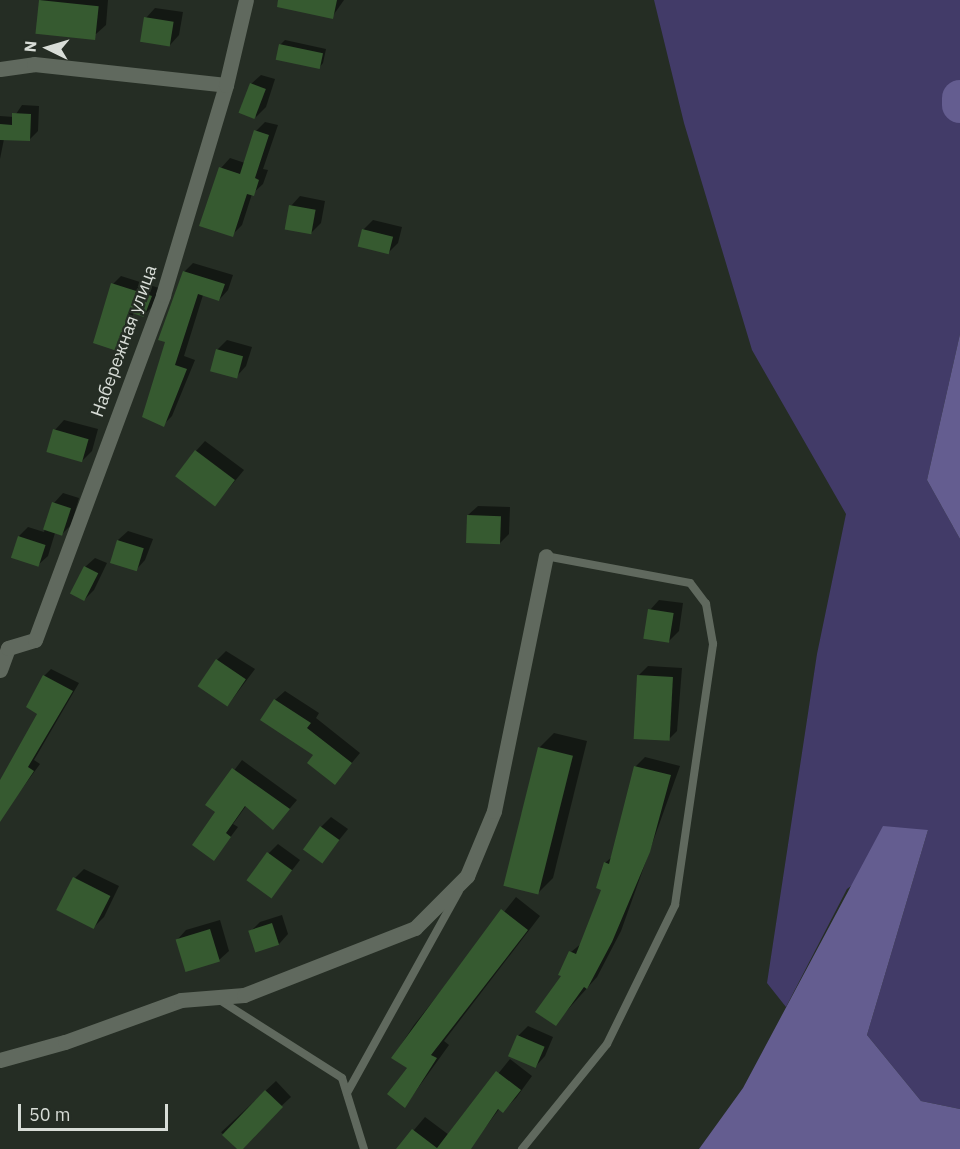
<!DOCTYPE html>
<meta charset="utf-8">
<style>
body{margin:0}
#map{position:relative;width:960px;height:1149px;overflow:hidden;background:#252d24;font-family:"IBM Plex Sans",sans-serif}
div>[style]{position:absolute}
.green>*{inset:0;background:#423b68}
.water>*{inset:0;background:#645d90}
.shadow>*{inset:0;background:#0007;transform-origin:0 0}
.river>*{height:36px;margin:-18px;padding:0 18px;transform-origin:18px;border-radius:18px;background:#645d90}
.building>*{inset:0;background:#365a30;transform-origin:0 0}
.lane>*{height:8px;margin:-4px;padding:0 4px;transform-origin:4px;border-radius:4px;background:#60695e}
.street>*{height:15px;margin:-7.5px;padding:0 7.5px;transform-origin:7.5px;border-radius:7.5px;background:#60695e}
span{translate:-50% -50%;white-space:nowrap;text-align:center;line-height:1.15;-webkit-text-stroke:4.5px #252d24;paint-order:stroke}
.street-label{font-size:18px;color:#d8ddd7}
.north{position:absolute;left:18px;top:18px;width:60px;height:60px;-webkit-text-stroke:4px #252d24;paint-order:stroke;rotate:275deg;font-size:16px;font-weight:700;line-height:24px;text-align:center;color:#d8ddd7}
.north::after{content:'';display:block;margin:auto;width:21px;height:27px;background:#d8ddd7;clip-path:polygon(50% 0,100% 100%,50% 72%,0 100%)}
.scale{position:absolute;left:18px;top:1104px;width:150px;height:27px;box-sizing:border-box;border:3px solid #d8ddd7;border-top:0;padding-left:8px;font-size:18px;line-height:21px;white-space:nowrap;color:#d8ddd7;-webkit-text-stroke:4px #252d24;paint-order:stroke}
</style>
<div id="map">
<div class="green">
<i style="clip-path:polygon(654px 0,960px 0,960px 334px,927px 480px,960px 539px,960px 1109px,921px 1101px,867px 1035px,928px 830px,847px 889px,786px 1007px,767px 983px,817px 654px,846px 514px,752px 350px,684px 123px)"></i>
</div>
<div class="water">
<i style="clip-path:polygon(960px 334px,960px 539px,927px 480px)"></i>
<i style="clip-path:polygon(883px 826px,928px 830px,867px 1035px,921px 1101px,960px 1109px,960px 1149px,699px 1149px,743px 1088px)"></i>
</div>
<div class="shadow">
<i style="clip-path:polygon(41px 0,108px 0,106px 25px,96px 34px,37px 32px)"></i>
<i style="clip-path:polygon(282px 0,344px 0,332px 17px)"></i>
<i style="clip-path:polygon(155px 8px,183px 12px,179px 35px,170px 45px,146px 18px)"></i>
<i style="clip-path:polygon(285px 40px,326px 49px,323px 63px,319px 68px,280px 45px)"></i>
<i style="clip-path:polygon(261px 75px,275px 79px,266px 107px,256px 117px,251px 84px)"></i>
<i style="clip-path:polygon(22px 105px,39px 106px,38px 131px,29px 140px,4px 139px,0 159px,0 116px,14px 117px)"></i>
<i style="clip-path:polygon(265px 122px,278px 125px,263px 169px,268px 170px,263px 184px,252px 194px,242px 225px,232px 235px,221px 168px,230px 158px,245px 163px,256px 131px)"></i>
<i style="clip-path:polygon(300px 196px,325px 201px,321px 223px,311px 233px,291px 206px)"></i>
<i style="clip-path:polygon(373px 220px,402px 227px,398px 243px,388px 253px,363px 230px)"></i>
<i style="clip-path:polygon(193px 263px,233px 275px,228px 290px,219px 300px,203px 295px,184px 356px,195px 360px,172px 416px,163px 425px,167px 341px,184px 272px)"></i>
<i style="clip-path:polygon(121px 276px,159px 288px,152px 307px,144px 315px,134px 312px,125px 341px,117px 349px,113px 284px)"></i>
<i style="clip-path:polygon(227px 340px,252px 347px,246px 366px,237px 376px,217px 350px)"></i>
<i style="clip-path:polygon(64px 420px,98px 429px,92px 451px,82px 461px,55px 430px)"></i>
<i style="clip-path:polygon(205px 441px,244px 470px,215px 505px,196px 451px)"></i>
<i style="clip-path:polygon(63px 493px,79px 498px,71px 525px,61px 535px,55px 533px,48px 556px,38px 565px,19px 536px,28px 527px,44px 532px,54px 503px)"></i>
<i style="clip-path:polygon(478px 506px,510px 507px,509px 534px,500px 543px,468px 515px)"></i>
<i style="clip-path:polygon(128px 531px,153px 539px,145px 560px,136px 570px,118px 540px)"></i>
<i style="clip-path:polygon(95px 558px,107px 563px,94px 590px,84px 600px,85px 567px)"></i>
<i style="clip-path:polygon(659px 600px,683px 603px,679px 631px,669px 641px,650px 610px)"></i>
<i style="clip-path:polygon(226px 651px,255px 669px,228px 705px,217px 660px)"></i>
<i style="clip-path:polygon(648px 666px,682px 668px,677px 731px,667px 741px,638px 676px)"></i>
<i style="clip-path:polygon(51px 669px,79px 683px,34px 760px,40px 764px,8px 808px,0 804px,0 787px,39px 713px,44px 676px)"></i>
<i style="clip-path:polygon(285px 691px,319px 713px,316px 718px,360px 753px,335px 783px,275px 700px)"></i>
<i style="clip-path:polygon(554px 733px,587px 741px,553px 878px,538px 893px,539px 748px)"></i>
<i style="clip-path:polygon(645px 757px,680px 766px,621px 931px,597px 977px,555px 1024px,563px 976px,560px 974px,571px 952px,582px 943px,603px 889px,605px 863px,613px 856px,635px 767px)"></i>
<i style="clip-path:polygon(242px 760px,297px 800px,273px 828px,246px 806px,233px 824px,238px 827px,214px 859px,217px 811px,208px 805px)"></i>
<i style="clip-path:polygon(331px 817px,348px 829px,322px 861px,321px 827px)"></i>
<i style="clip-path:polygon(278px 844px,300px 860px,272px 896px,269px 853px)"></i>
<i style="clip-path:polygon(84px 869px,119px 886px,104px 917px,94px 927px,75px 878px)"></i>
<i style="clip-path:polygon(516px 897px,540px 916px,444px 1041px,449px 1045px,405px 1106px,409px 1068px,393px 1057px,414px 1025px)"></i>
<i style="clip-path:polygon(282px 915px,288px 934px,279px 944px,257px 951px,250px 932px,260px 922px)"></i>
<i style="clip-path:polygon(220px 920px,229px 951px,219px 960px,177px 940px,186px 930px)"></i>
<i style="clip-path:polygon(528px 1026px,553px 1037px,545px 1056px,536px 1066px,518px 1036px)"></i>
<i style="clip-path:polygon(510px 1059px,532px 1076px,516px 1098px,503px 1111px,500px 1108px,469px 1149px,398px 1149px,425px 1117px,449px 1135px)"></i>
<i style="left:276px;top:1081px;width:22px;height:75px;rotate:47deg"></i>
</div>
<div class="river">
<i style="left:960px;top:98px;width:7px;rotate:90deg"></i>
</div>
<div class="building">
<i style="left:39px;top:0;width:60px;height:34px;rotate:6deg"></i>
<i style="clip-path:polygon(278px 0,337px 0,333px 19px,277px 7px)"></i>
<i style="left:144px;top:17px;width:30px;height:25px;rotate:9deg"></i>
<i style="left:279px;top:44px;width:45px;height:16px;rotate:12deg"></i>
<i style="left:250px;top:83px;width:17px;height:32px;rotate:21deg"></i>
<i style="clip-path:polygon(12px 113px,31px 114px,30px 141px,0 140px,0 124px,12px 125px)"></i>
<i style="clip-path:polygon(254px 130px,269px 135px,255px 178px,259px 180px,254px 196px,247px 194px,233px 237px,199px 226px,219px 167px,240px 174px)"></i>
<i style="left:289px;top:205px;width:27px;height:25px;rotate:10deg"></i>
<i style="left:362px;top:229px;width:32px;height:18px;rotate:14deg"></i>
<i style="clip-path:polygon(183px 271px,225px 284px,219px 301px,198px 294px,175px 365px,187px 369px,164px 427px,142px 417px,165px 342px,158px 340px)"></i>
<i style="clip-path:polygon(111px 283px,152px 296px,144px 317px,129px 312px,117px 351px,93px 343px)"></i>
<i style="left:216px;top:349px;width:28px;height:23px;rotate:15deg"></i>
<i style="left:53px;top:429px;width:37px;height:24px;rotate:16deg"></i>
<i style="left:195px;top:450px;width:50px;height:33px;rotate:37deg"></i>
<i style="left:52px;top:502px;width:20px;height:29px;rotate:18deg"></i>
<i style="left:467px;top:515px;width:34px;height:28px;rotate:2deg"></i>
<i style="left:18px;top:536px;width:29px;height:23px;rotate:18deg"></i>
<i style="left:117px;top:540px;width:28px;height:24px;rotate:17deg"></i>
<i style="left:84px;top:566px;width:16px;height:31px;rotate:27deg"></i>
<i style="left:648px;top:609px;width:26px;height:30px;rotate:9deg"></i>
<i style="left:216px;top:659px;width:36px;height:33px;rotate:34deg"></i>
<i style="clip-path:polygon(43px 675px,73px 691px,28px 767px,34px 771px,0 822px,0 780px,37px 714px,26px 707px)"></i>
<i style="left:637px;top:675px;width:36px;height:64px;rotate:3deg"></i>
<i style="clip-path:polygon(274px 699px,311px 723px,307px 728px,352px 763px,335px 785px,307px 763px,313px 755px,260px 720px)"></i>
<i style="left:538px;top:747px;width:36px;height:143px;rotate:14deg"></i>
<i style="clip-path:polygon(634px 766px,671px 775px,650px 852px,612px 942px,587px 989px,584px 987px,556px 1026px,535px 1012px,561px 976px,558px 975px,569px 951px,576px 954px,601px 890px,596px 888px,604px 862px,609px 864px)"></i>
<i style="clip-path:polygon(232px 768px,290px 809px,273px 830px,245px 806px,226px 833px,231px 837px,214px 861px,192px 845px,215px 812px,205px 805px)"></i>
<i style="left:320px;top:826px;width:24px;height:29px;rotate:36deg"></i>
<i style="left:267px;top:852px;width:31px;height:35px;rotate:36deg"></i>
<i style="left:73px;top:877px;width:42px;height:37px;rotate:27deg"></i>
<i style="clip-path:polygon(501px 909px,528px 930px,431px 1055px,437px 1058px,405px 1108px,387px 1094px,407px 1068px,391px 1058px)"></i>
<i style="left:272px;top:923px;width:23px;height:25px;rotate:72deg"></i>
<i style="left:210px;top:929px;width:34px;height:36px;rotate:73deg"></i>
<i style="left:517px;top:1035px;width:30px;height:23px;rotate:23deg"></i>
<i style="clip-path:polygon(496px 1071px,521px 1090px,503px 1113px,498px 1109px,471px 1149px,396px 1149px,412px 1129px,437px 1148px)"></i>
<i style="clip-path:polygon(265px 1090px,283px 1107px,243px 1149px,237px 1149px,222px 1135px)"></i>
</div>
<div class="lane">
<i style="left:218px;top:999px;width:147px;rotate:32.5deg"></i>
<i style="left:342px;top:1078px;width:74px;rotate:72.8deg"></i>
<i style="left:347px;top:1093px;width:231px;rotate:-61deg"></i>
<i style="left:522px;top:1149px;width:135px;rotate:-51deg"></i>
<i style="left:607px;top:1044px;width:155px;rotate:-63.9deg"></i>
<i style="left:675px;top:905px;width:264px;rotate:-81.7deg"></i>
<i style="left:713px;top:644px;width:41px;rotate:-99.9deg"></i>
<i style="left:706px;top:604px;width:26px;rotate:-127deg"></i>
<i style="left:690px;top:583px;width:147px;rotate:-169.4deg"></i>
</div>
<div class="street">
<i style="left:0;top:69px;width:34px;rotate:-8deg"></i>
<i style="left:34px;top:64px;width:193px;rotate:6.2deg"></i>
<i style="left:0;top:670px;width:23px;rotate:-70deg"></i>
<i style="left:8px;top:648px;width:28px;rotate:-17deg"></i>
<i style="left:35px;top:640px;width:368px;rotate:-69.6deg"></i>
<i style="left:163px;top:295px;width:219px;rotate:-73.3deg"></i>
<i style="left:226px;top:85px;width:87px;rotate:-76.8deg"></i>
<i style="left:0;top:1060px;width:67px;rotate:-15.5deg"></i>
<i style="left:65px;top:1042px;width:123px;rotate:-19.9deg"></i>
<i style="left:181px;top:1000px;width:63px;rotate:-4.5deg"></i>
<i style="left:244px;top:995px;width:184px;rotate:-21.4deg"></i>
<i style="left:415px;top:928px;width:74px;rotate:-45deg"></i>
<i style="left:467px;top:876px;width:70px;rotate:-67.4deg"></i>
<i style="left:494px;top:811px;width:260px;rotate:-78.5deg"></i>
</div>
<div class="street-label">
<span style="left:124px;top:341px;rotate:-70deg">Набережная улица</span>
</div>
<div class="north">N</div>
<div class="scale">50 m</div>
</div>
